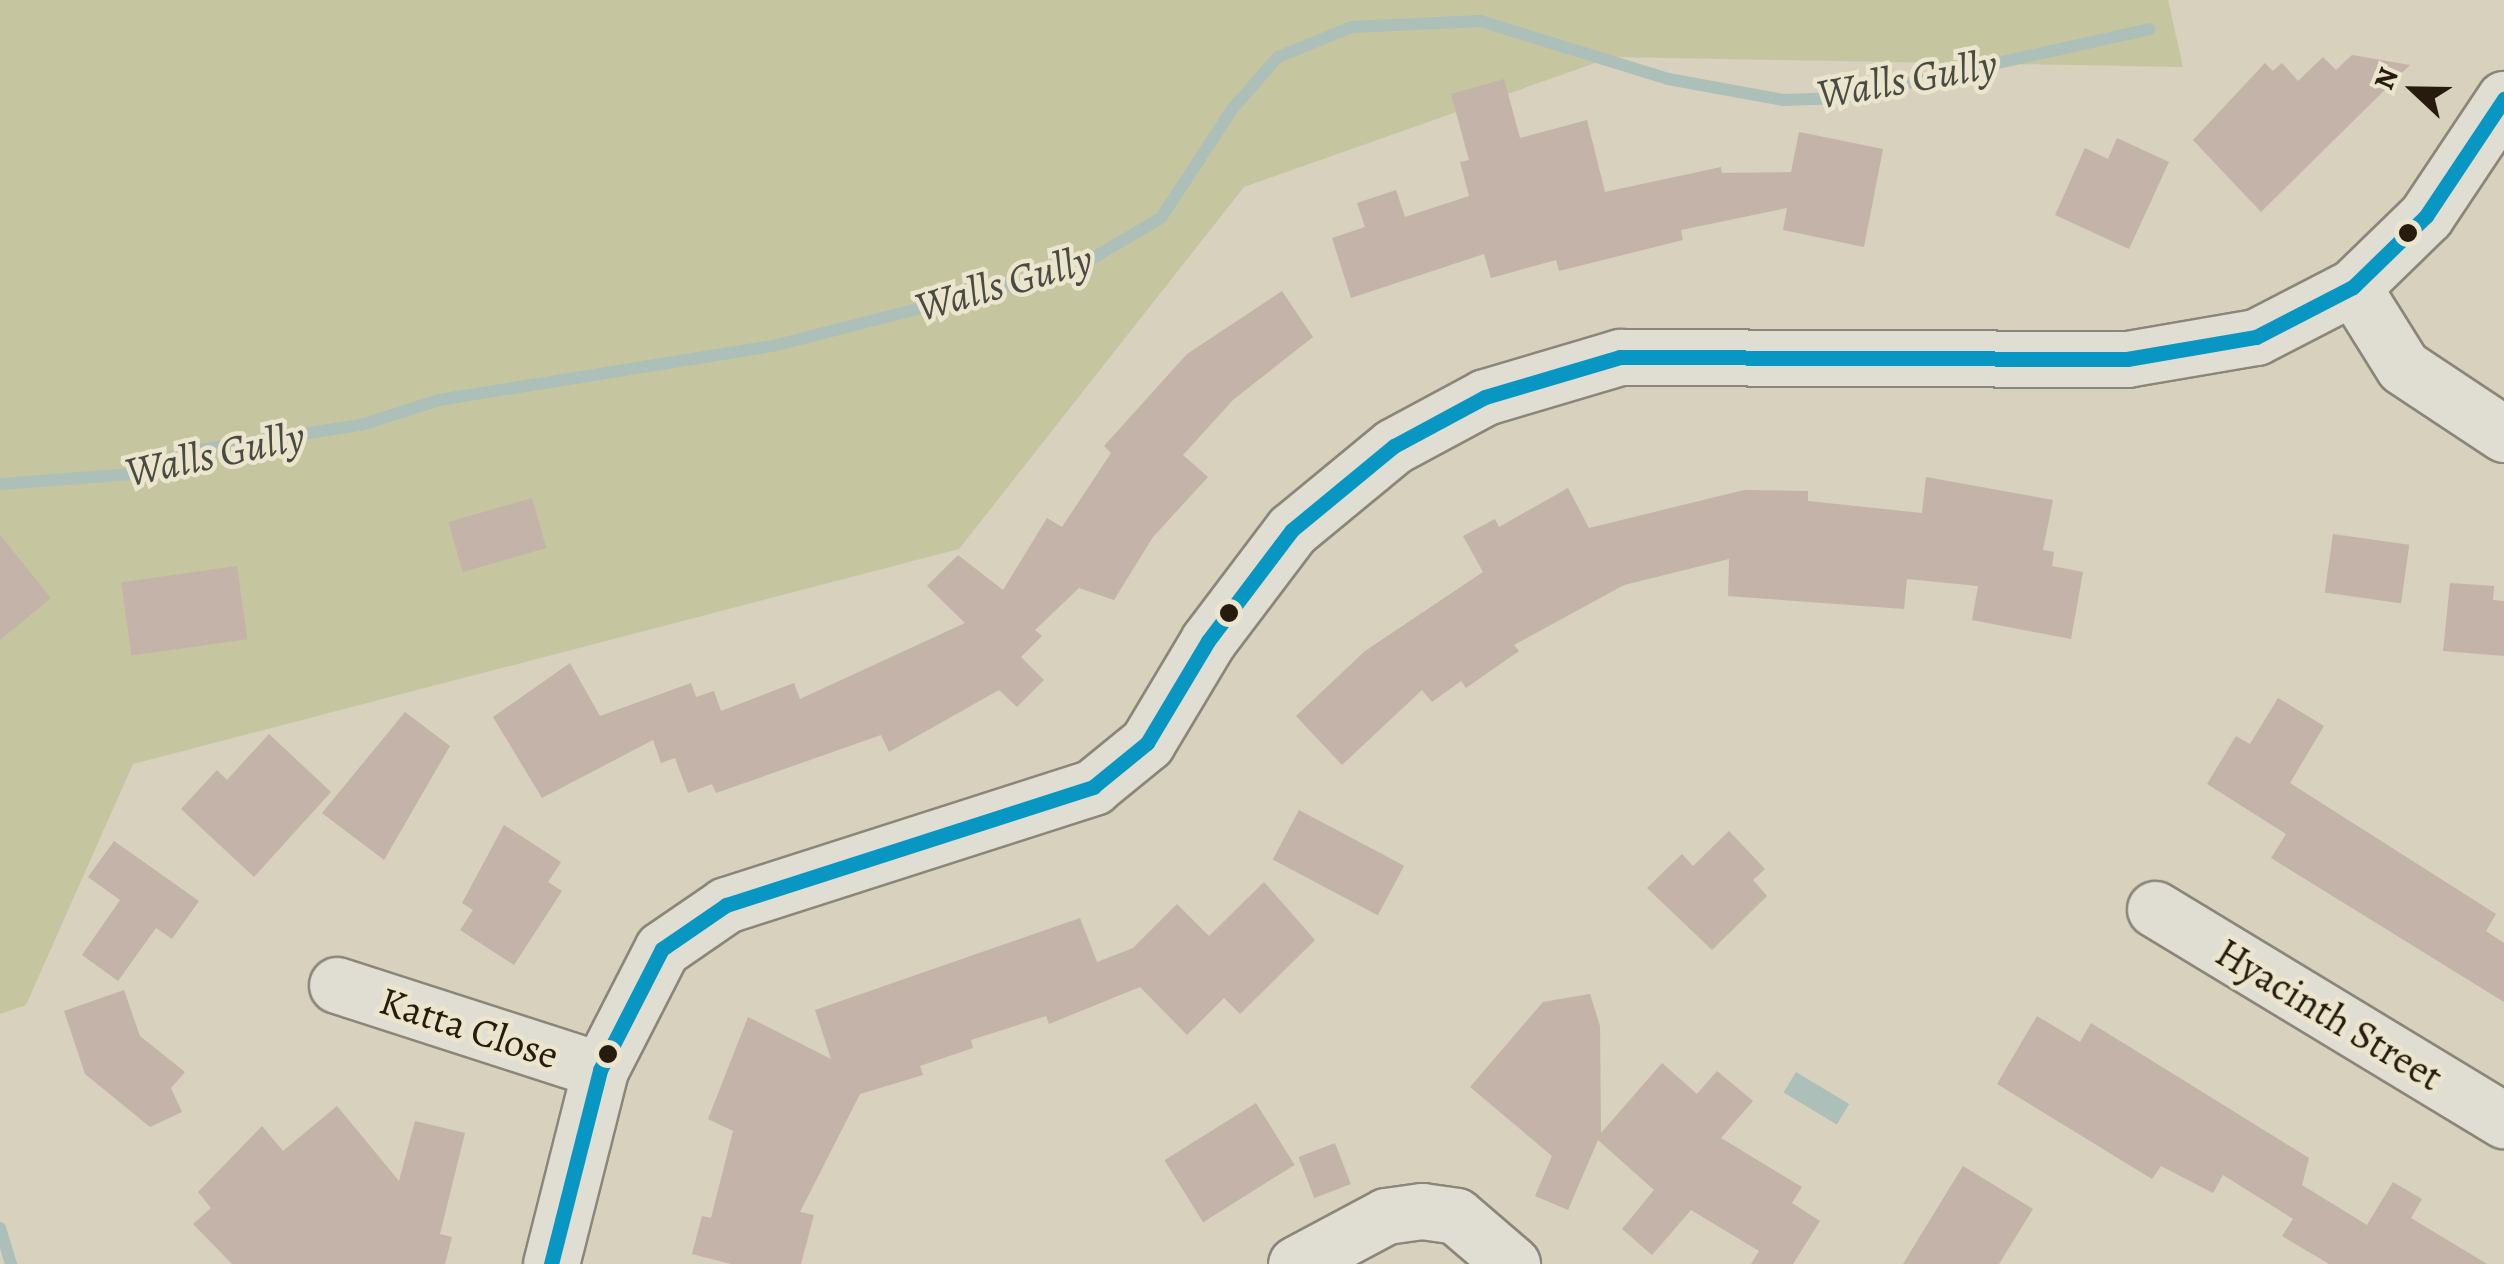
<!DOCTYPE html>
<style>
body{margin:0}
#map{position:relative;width:2504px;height:1264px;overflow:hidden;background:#d7d1bd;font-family:Alegreya,serif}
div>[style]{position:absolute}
.green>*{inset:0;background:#c5c6a0}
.water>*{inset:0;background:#acbfb9;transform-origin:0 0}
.stream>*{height:12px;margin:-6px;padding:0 6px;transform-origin:6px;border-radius:6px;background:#acbfb9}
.building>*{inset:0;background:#c4b3a8;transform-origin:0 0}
.roads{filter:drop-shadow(2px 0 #8b8679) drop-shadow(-2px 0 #8b8679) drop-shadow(0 2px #8b8679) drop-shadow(0 -2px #8b8679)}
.minor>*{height:55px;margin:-27.5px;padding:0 27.5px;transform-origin:27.5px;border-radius:27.5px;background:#e0ddd3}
.bus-1>*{height:15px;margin:-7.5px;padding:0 7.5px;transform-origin:7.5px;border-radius:7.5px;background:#0896c2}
.dots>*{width:28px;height:28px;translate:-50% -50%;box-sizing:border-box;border:5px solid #ece5cd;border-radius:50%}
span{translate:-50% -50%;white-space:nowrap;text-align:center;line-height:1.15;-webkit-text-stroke:9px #ece5cd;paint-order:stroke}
.street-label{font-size:40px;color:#271b0e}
.water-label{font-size:42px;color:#494a41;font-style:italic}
.north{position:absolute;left:2364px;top:40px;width:100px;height:100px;-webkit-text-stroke:8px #ece5cd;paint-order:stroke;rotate:292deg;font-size:28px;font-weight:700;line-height:40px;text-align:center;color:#271b0e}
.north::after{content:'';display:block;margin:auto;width:35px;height:45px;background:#271b0e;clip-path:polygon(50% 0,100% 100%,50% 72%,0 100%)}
</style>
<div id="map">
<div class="green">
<i style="clip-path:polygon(0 0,2168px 0,2183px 67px,1612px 57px,1244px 187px,959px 549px,133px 764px,26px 1005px,0 1014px)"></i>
</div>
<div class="water">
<i style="left:1796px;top:1072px;width:62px;height:24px;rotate:31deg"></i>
</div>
<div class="stream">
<i style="left:0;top:484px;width:133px;rotate:-4.3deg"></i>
<i style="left:133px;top:474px;width:57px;rotate:-22.5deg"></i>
<i style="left:186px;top:452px;width:177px;rotate:-8.8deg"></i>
<i style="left:361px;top:425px;width:82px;rotate:-17.8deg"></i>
<i style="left:439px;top:400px;width:342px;rotate:-9.2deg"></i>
<i style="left:777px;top:345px;width:309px;rotate:-14.4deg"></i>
<i style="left:1076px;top:268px;width:99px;rotate:-30.5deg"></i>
<i style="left:1161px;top:218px;width:131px;rotate:-56.8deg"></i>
<i style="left:1233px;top:108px;width:68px;rotate:-48.6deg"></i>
<i style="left:1278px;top:57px;width:80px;rotate:-22.1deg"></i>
<i style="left:1352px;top:27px;width:128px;rotate:-2.7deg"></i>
<i style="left:1480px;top:21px;width:197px;rotate:17.1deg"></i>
<i style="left:1668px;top:79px;width:117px;rotate:10.3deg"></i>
<i style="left:1783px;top:100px;width:58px;rotate:-2deg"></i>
<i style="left:1841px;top:98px;width:316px;rotate:-12.6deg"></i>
<i style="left:0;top:1228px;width:38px;rotate:73deg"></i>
</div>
<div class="building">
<i style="clip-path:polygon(2352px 55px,2410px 65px,2261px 212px,2193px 140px,2265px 63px,2273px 71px,2282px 63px,2298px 81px,2323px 57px,2336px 70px)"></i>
<i style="clip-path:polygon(1504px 79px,1520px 138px,1587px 120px,1605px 192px,1721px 167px,1722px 173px,1791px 172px,1799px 132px,1883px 149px,1864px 247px,1783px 230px,1787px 208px,1681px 230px,1683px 240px,1559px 271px,1556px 260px,1491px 278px,1484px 254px,1351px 298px,1332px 238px,1365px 227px,1357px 203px,1396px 190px,1405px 217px,1469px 196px,1460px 162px,1469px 160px,1451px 94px)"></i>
<i style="clip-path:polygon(2117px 138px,2169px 162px,2129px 249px,2055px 215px,2085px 148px,2108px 159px)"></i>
<i style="clip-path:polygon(1282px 291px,1313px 337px,1233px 400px,1183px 455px,1208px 477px,1153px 537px,1114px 600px,1079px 588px,1035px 630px,1042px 636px,1021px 657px,1044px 680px,1017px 707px,999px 690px,889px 752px,881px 735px,716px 793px,712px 784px,688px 793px,675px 758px,661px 763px,653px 740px,542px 798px,493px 717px,570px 663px,600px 716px,691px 683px,696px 697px,714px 691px,721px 711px,794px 683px,800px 699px,965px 623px,927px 586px,958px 555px,1003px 590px,1047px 518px,1062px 527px,1111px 453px,1104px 446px,1187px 354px)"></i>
<i style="clip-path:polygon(1926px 477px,2053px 500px,2043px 550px,2054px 552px,2052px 566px,2083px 572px,2071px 639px,1972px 620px,1978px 586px,1907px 579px,1904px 609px,1728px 596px,1729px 559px,1624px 585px,1514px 645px,1519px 651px,1466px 688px,1461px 681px,1432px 702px,1422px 690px,1342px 765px,1296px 716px,1365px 651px,1483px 572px,1463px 536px,1495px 519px,1499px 527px,1568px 488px,1589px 528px,1744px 490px,1808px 491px,1808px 501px,1922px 513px)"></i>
<i style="left:532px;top:498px;width:52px;height:87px;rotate:74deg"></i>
<i style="left:2333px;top:534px;width:77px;height:59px;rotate:8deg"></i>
<i style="clip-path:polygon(0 535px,51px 598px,0 640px)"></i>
<i style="left:237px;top:566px;width:74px;height:117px;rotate:82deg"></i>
<i style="clip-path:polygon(2450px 583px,2494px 586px,2493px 600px,2504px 601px,2504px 656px,2443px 651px)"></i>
<i style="clip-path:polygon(2278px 698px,2324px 726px,2290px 783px,2496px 914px,2486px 931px,2504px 943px,2504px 1002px,2271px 858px,2286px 834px,2207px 784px,2236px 736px,2250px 744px)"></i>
<i style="clip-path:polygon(405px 712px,450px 746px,384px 860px,322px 813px)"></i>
<i style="clip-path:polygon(269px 734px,331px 792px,254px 877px,181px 809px,217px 770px,227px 780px)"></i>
<i style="left:1299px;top:810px;width:119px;height:56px;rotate:28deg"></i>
<i style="clip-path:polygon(504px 825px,561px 862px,548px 882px,562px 891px,514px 965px,460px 930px,473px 910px,462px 903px)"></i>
<i style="clip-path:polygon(1729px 831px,1765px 869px,1753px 880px,1767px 896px,1712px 950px,1647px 888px,1682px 854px,1693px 866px)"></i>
<i style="clip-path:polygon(114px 841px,199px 901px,172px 939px,156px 928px,118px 981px,82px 955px,120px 900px,88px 877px)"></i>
<i style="clip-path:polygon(1264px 882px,1315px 940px,1240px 1014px,1224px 998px,1187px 1035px,1140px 987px,1049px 1024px,1046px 1016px,971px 1040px,973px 1048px,920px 1066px,923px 1075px,860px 1094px,800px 1212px,814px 1215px,801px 1264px,731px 1264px,692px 1254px,702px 1216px,711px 1218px,733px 1131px,708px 1119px,748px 1017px,831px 1059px,815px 1010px,1080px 918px,1097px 962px,1133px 948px,1177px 904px,1209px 936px)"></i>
<i style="clip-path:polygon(124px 990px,140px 1036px,185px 1072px,171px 1088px,182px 1112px,150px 1127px,85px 1074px,64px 1011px)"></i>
<i style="clip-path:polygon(1590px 994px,1600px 1026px,1601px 1133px,1662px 1063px,1697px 1094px,1717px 1071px,1753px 1101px,1721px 1138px,1802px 1187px,1792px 1203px,1820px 1221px,1793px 1264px,1751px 1264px,1759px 1251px,1691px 1210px,1652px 1255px,1622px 1229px,1654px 1190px,1598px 1140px,1568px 1210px,1535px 1196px,1552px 1156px,1470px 1087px,1543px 1002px)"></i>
<i style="clip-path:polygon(2037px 1016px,2080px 1042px,2091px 1023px,2309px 1158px,2302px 1185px,2367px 1225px,2393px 1182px,2422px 1199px,2411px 1218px,2487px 1264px,2329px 1264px,2282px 1236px,2293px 1219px,2223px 1175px,2213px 1193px,2161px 1166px,2152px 1179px,1997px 1084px)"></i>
<i style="left:1256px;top:1103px;width:73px;height:108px;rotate:58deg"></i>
<i style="clip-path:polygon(337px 1106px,399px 1181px,415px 1121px,465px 1133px,440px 1234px,452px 1237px,445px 1264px,232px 1264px,193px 1224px,211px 1208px,198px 1192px,262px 1126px,283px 1151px)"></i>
<i style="left:1335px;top:1143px;width:44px;height:39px;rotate:69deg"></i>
<i style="clip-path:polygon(1963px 1166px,2033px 1209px,1999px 1264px,1903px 1264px)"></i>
</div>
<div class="roads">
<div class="minor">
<i style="left:2353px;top:287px;width:94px;rotate:58deg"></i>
<i style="left:2403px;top:367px;width:121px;rotate:33.6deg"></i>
<i style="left:2155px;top:909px;width:408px;rotate:31.2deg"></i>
<i style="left:337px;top:985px;width:276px;rotate:17.9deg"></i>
<i style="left:551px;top:1264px;width:200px;rotate:-75.8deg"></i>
<i style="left:600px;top:1070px;width:136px;rotate:-62.9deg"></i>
<i style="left:662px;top:949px;width:78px;rotate:-34.5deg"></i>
<i style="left:726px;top:905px;width:386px;rotate:-17.8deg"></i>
<i style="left:1093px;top:787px;width:70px;rotate:-39.2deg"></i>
<i style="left:1147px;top:743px;width:119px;rotate:-59.1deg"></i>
<i style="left:1208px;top:641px;width:139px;rotate:-52.9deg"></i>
<i style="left:1292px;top:530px;width:132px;rotate:-39.5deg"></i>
<i style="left:1394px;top:446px;width:103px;rotate:-28.3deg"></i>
<i style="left:1485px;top:397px;width:141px;rotate:-16.5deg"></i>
<i style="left:1620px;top:357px;width:507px;rotate:0.23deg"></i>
<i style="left:2127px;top:359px;width:131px;rotate:-9.7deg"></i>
<i style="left:2256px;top:337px;width:109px;rotate:-27.3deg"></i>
<i style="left:2353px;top:287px;width:102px;rotate:-44.2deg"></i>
<i style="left:2426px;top:216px;width:141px;rotate:-56.3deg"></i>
<i style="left:1296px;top:1264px;width:102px;rotate:-28.1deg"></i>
<i style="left:1386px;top:1216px;width:36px;rotate:-8deg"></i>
<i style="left:1422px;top:1211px;width:34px;rotate:8deg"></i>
<i style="left:1456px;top:1216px;width:74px;rotate:40.6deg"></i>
</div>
</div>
<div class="bus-1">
<i style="left:551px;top:1264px;width:200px;rotate:-75.8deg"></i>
<i style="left:600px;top:1070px;width:136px;rotate:-62.9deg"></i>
<i style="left:662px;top:949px;width:78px;rotate:-34.5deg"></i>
<i style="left:726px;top:905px;width:386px;rotate:-17.8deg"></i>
<i style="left:1093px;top:787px;width:70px;rotate:-39.2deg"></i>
<i style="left:1147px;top:743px;width:119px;rotate:-59.1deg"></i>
<i style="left:1208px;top:641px;width:139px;rotate:-52.9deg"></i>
<i style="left:1292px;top:530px;width:132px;rotate:-39.5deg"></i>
<i style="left:1394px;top:446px;width:103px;rotate:-28.3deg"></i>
<i style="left:1485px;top:397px;width:141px;rotate:-16.5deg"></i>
<i style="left:1620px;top:357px;width:507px;rotate:0.23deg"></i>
<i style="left:2127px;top:359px;width:131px;rotate:-9.7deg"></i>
<i style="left:2256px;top:337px;width:109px;rotate:-27.3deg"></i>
<i style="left:2353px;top:287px;width:102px;rotate:-44.2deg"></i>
<i style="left:2426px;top:216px;width:141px;rotate:-56.3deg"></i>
</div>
<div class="dots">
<i style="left:2408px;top:233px;background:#271b0e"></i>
<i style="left:1229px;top:613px;background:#271b0e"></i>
<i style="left:608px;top:1054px;background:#271b0e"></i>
</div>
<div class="street-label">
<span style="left:2329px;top:1015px;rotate:31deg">Hyacinth Street</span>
<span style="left:469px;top:1028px;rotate:18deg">Katta Close</span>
</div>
<div class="water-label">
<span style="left:1907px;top:79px;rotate:-10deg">Walls Gully</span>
<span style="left:1004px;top:283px;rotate:-16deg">Walls Gully</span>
<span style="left:215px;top:454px;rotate:-12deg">Walls Gully</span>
</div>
<div class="north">N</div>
</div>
